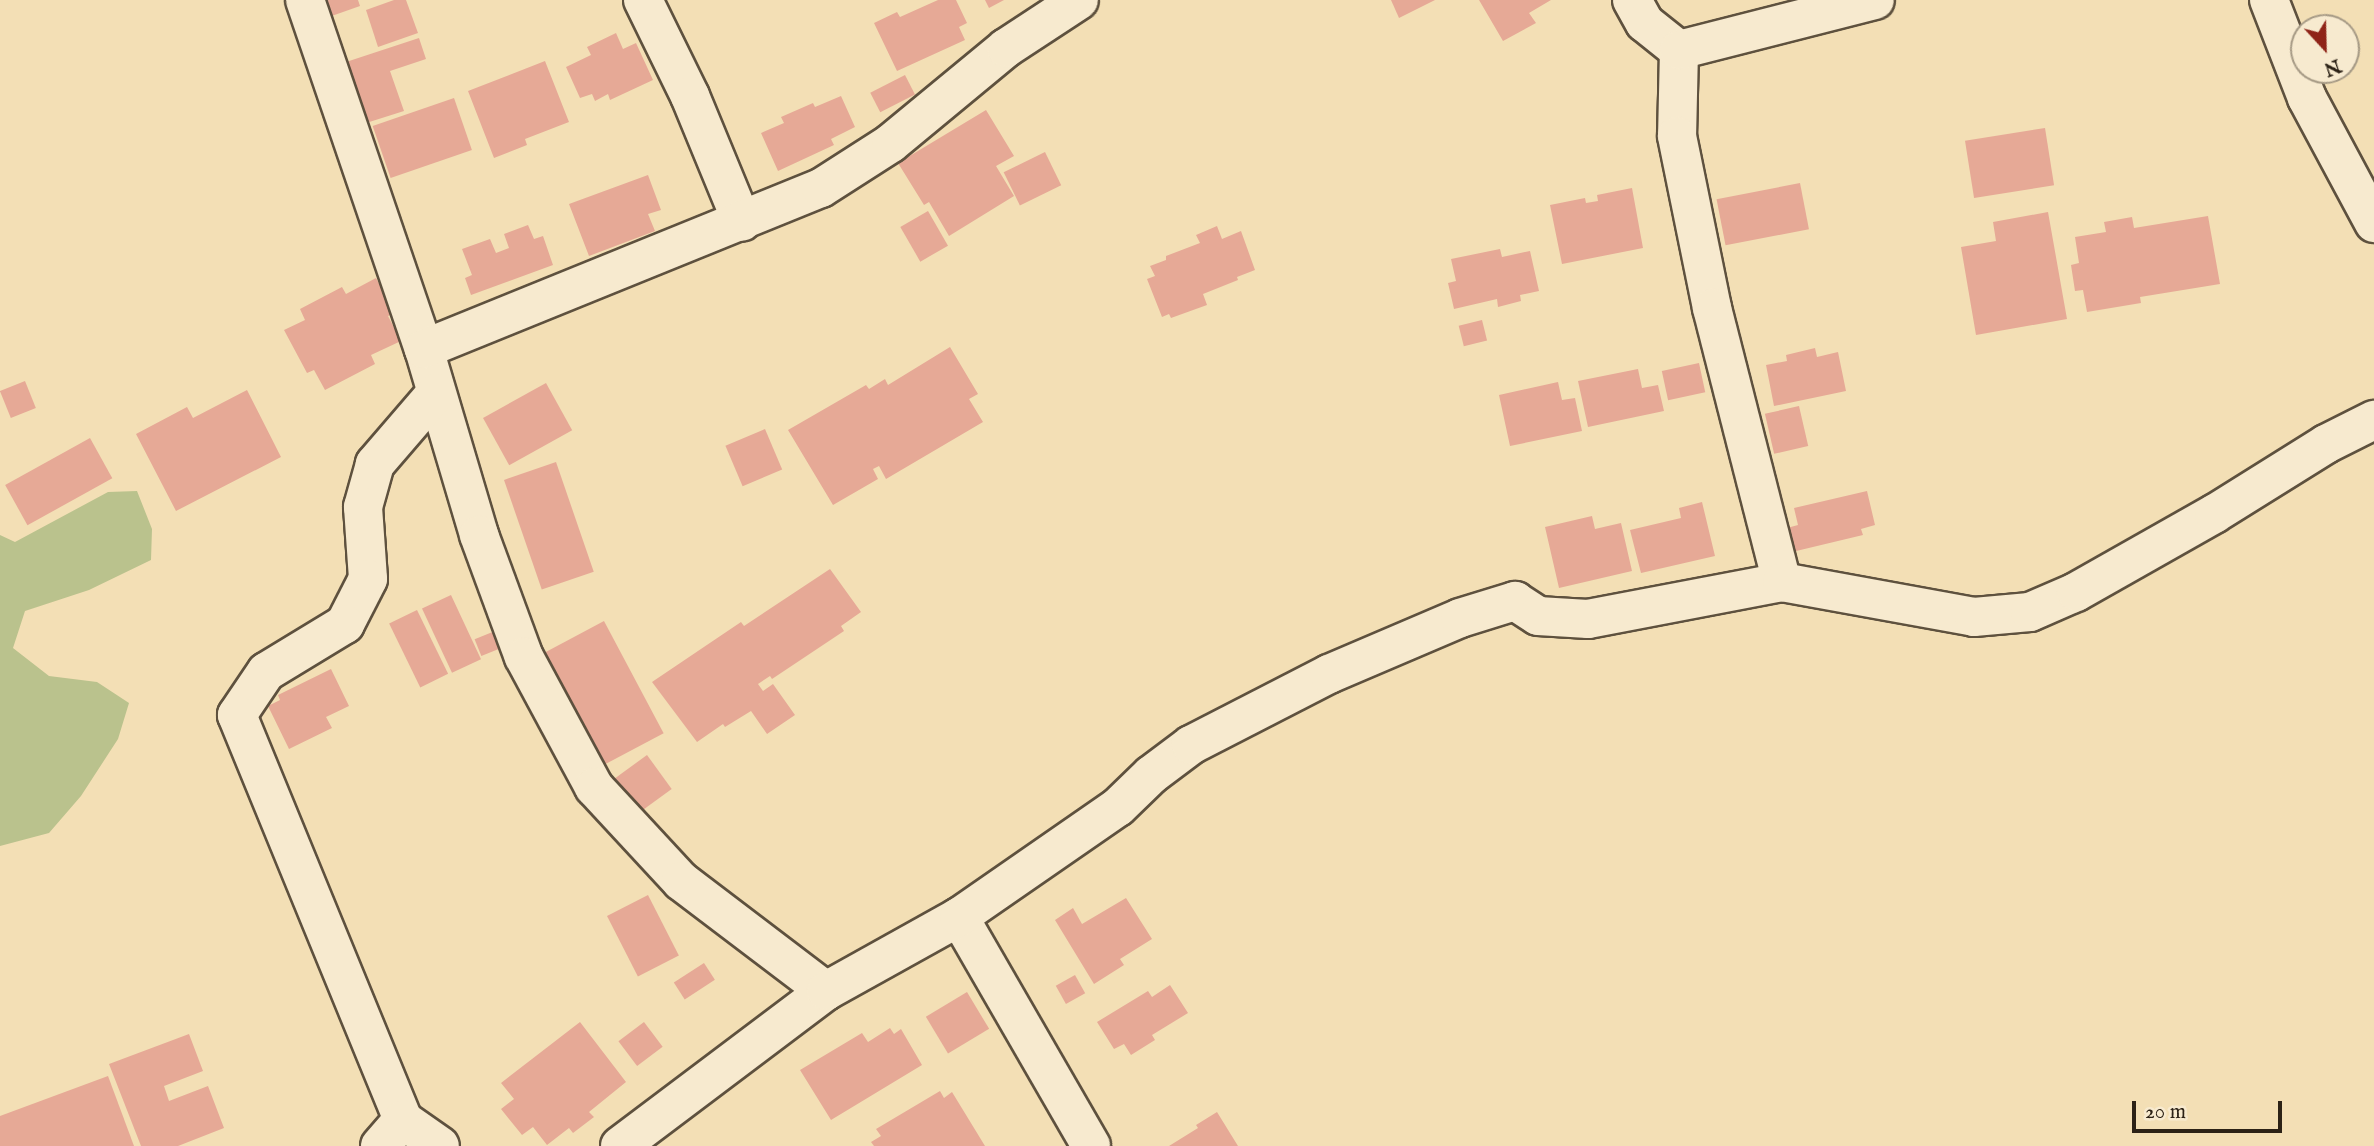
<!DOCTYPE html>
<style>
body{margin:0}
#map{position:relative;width:2374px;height:1146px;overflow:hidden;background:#f3dfb5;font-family:"IM FELL English",serif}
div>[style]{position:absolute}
.green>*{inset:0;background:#bac28d}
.building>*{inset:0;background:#e6a996;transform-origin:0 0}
.roads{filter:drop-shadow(2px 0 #5e513e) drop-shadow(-2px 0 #5e513e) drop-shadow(0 2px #5e513e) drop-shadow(0 -2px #5e513e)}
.minor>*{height:38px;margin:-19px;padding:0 19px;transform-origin:19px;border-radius:19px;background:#f7eacf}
span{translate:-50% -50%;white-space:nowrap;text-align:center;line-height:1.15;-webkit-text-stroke:5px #f7eacf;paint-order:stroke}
.north{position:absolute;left:2290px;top:14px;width:70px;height:70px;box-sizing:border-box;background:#f7eacf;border:2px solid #a69a85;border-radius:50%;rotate:158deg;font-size:19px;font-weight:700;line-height:28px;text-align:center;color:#2c2216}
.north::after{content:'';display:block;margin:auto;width:24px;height:32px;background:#8f2418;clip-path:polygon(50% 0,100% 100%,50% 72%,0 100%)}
.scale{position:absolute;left:2132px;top:1101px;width:150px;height:32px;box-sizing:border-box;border:4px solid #2c2216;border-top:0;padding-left:9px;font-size:21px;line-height:24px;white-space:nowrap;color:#2c2216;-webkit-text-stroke:5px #f7eacf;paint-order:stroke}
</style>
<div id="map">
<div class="green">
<i style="clip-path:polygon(137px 491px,152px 529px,151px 560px,89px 590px,25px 611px,13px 648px,49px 676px,97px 682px,129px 703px,118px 739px,81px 796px,49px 833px,0 846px,0 535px,15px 542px,108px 492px)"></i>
</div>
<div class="building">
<i style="clip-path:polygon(319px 0,358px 0,360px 6px,326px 18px)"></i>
<i style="clip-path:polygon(394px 0,406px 0,418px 33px,378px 47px,366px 10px)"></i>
<i style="clip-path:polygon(938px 0,956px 0,967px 23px,959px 27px,965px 40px,897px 71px,874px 23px,897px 12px,900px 17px)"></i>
<i style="clip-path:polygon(985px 0,1004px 0,989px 8px)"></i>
<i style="clip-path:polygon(1391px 0,1435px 0,1399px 18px)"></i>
<i style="clip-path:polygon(1479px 0,1551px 0,1529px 13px,1536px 23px,1503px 41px)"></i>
<i style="clip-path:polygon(616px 33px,623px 49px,636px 43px,653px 80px,610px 100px,608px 94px,595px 101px,592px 94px,580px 98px,566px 67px,591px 55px,587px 47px)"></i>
<i style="clip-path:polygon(419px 38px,426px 59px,390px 71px,404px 111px,363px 124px,343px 63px)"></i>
<i style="clip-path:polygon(545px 61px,569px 122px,525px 139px,527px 145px,494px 158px,468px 91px)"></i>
<i style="left:905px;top:75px;width:22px;height:39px;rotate:63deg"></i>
<i style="clip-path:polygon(841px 96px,855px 127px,831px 139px,834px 145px,778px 171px,761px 133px,784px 123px,781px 117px,813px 103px,815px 107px)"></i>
<i style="left:454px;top:98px;width:55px;height:86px;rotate:71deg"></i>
<i style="clip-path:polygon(986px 110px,1014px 156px,996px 166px,1014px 196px,949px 236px,929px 202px,924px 205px,898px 163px)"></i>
<i style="left:2045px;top:128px;width:58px;height:81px;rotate:81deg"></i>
<i style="left:1045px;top:152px;width:37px;height:46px;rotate:64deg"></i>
<i style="clip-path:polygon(648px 175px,661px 210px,648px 214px,655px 231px,589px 256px,569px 204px)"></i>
<i style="left:1800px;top:183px;width:47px;height:85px;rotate:79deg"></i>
<i style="clip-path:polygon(1632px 188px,1643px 248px,1562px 264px,1550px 205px,1585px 198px,1586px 203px,1598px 201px,1597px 195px)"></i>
<i style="left:928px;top:211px;width:40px;height:32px;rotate:60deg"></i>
<i style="clip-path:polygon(2048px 212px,2067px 319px,1976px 335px,1961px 247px,1996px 241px,1993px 222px)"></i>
<i style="clip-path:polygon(2208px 216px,2220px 284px,2140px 297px,2141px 303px,2087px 312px,2083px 290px,2075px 291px,2071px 265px,2079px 263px,2075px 237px,2106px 232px,2104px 222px,2132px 217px,2134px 228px)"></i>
<i style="clip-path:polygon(528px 225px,534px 239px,543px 236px,553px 265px,471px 295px,465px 278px,472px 275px,462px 249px,490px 239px,496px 253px,509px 248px,504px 234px)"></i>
<i style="clip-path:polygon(1217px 226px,1222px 239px,1241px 231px,1255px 270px,1237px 277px,1238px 280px,1203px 294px,1207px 305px,1171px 318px,1169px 314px,1162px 317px,1147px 279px,1155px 276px,1150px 266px,1166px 260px,1166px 256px,1200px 243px,1196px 235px)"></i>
<i style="clip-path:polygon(1500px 249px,1502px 257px,1530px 251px,1539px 291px,1520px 295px,1521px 301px,1498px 307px,1497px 299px,1454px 309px,1448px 283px,1456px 281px,1451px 259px)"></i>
<i style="clip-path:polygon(376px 278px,395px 313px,388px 316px,401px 341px,371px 355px,375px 364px,325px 390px,314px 370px,307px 373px,284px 330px,305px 320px,300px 309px,342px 287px,346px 294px)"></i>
<i style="left:1482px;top:320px;width:21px;height:24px;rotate:76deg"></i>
<i style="clip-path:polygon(950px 347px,978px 394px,969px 399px,983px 422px,886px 479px,879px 466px,873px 469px,878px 479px,833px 505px,788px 430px,866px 385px,869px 389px,885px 379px,888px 385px)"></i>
<i style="clip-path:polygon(1815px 348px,1817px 357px,1838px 352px,1846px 391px,1774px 406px,1766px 365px,1787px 361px,1786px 355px)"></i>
<i style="left:1699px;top:363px;width:30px;height:38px;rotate:78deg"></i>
<i style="clip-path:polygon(1638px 369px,1642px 388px,1658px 385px,1664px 411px,1588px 427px,1578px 381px)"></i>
<i style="left:25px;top:381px;width:29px;height:27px;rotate:68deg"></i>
<i style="clip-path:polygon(1558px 382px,1562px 400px,1575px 398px,1582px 431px,1510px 446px,1499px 395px)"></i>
<i style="left:546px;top:383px;width:54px;height:72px;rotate:61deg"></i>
<i style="clip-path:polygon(247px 390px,281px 457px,176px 511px,136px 434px,187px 407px,193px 418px)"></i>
<i style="left:1799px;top:406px;width:41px;height:35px;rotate:77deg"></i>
<i style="left:765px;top:429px;width:44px;height:43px;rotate:67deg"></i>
<i style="left:90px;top:438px;width:46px;height:97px;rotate:61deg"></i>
<i style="left:556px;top:462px;width:116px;height:55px;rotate:71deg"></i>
<i style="clip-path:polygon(1867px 491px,1875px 525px,1861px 529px,1863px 535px,1792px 552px,1787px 528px,1798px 525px,1794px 508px)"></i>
<i style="clip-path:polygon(1702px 502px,1715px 556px,1641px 573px,1630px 530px,1681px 518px,1679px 508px)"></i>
<i style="clip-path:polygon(1592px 516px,1595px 529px,1621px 523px,1632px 571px,1559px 588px,1545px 527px)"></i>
<i style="clip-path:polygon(830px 569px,861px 612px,841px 626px,844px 631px,772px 679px,770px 676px,758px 684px,763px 691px,773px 684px,795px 715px,767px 734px,751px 711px,725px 727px,723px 724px,697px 742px,652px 682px,741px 622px,744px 626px)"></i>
<i style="left:451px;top:595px;width:71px;height:32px;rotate:65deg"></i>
<i style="left:417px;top:610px;width:71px;height:31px;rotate:64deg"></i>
<i style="left:604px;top:621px;width:127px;height:68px;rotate:62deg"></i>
<i style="left:495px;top:631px;width:18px;height:22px;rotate:68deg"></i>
<i style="clip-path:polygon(331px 669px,349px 706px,326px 717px,332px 728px,289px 749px,268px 706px,280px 700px,278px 695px)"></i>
<i style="left:647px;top:755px;width:42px;height:42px;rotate:54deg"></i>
<i style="left:648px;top:895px;width:68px;height:46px;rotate:63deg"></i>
<i style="clip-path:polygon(1126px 898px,1152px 939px,1120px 959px,1124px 965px,1094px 984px,1055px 920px,1073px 908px,1082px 924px)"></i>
<i style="left:704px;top:963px;width:20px;height:36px;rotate:57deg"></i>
<i style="left:1075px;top:975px;width:21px;height:22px;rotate:61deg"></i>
<i style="clip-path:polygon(1170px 985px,1188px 1013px,1152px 1035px,1155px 1040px,1131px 1055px,1124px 1044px,1114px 1049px,1097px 1022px,1148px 991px,1152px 997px)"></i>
<i style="left:967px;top:992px;width:43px;height:48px;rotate:59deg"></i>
<i style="clip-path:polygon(580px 1022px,626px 1082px,589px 1112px,594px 1117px,573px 1133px,569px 1128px,547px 1145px,533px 1127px,522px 1135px,501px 1109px,514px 1099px,501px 1083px)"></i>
<i style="left:644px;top:1022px;width:31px;height:32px;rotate:53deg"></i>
<i style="clip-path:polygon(890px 1028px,894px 1034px,901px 1029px,922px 1065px,831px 1120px,800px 1070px,862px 1033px,868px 1042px)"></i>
<i style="clip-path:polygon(189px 1034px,203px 1071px,164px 1086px,169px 1101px,208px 1086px,224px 1128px,178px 1146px,141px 1146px,109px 1064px)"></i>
<i style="clip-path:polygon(108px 1076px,134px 1146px,0 1146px,0 1116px)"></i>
<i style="clip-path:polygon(940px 1091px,944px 1098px,952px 1092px,985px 1146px,874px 1146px,871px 1142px,881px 1136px,876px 1129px)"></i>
<i style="clip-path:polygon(1217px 1112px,1238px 1146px,1169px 1146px,1198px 1128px,1196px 1125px)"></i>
</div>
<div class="roads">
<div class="minor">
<i style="left:305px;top:0;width:369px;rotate:71.2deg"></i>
<i style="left:424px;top:349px;width:194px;rotate:73.5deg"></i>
<i style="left:479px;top:535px;width:130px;rotate:69.8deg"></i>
<i style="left:524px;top:657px;width:148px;rotate:61.7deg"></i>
<i style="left:594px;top:787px;width:128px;rotate:47.2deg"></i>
<i style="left:681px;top:881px;width:182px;rotate:37.2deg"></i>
<i style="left:643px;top:0;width:107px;rotate:63.9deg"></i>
<i style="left:690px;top:96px;width:136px;rotate:67.6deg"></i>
<i style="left:1632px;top:0;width:26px;rotate:61deg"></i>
<i style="left:1645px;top:23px;width:43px;rotate:38.5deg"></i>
<i style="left:1679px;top:50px;width:86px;rotate:91.3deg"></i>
<i style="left:1677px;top:136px;width:176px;rotate:78.5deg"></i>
<i style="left:1712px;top:308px;width:283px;rotate:75.7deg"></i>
<i style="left:2269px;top:0;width:105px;rotate:68.8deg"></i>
<i style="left:2307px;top:98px;width:142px;rotate:61.8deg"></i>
<i style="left:1679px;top:50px;width:202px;rotate:-14.3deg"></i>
<i style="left:424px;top:349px;width:428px;rotate:-22.1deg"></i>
<i style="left:821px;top:188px;width:83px;rotate:-32.7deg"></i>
<i style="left:891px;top:143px;width:149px;rotate:-39.6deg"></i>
<i style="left:1006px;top:48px;width:87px;rotate:-33.3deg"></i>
<i style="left:436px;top:393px;width:94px;rotate:130.7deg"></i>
<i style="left:375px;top:464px;width:45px;rotate:105.6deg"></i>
<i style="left:363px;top:507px;width:72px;rotate:86deg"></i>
<i style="left:368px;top:579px;width:51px;rotate:117.1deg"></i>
<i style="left:345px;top:624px;width:92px;rotate:148.7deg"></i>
<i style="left:266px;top:672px;width:52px;rotate:124deg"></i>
<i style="left:237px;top:715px;width:438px;rotate:67.7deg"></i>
<i style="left:403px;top:1120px;width:45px;rotate:35.1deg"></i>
<i style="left:959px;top:917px;width:264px;rotate:60deg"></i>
<i style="left:380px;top:1146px;width:35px;rotate:-49deg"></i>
<i style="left:620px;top:1146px;width:258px;rotate:-37deg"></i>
<i style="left:826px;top:991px;width:152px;rotate:-29.1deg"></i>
<i style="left:959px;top:917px;width:193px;rotate:-34.7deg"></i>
<i style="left:1118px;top:807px;width:46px;rotate:-44.1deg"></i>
<i style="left:1151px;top:775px;width:50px;rotate:-36.9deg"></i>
<i style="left:1191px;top:745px;width:155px;rotate:-27.2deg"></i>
<i style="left:1329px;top:674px;width:142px;rotate:-23.1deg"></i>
<i style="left:1460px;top:618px;width:58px;rotate:-17.2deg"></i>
<i style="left:1515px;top:601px;width:27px;rotate:33deg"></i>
<i style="left:1538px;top:616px;width:50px;rotate:3.4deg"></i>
<i style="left:1588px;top:619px;width:197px;rotate:-10.8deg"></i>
<i style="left:1782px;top:582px;width:195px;rotate:10.3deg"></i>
<i style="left:1974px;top:617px;width:56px;rotate:-5.1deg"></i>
<i style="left:2030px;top:612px;width:50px;rotate:-23.5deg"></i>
<i style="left:2076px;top:592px;width:159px;rotate:-29.5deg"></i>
<i style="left:2214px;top:514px;width:132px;rotate:-32deg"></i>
<i style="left:2326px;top:444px;width:54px;rotate:-26.6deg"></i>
</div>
</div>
<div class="north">N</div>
<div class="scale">20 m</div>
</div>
